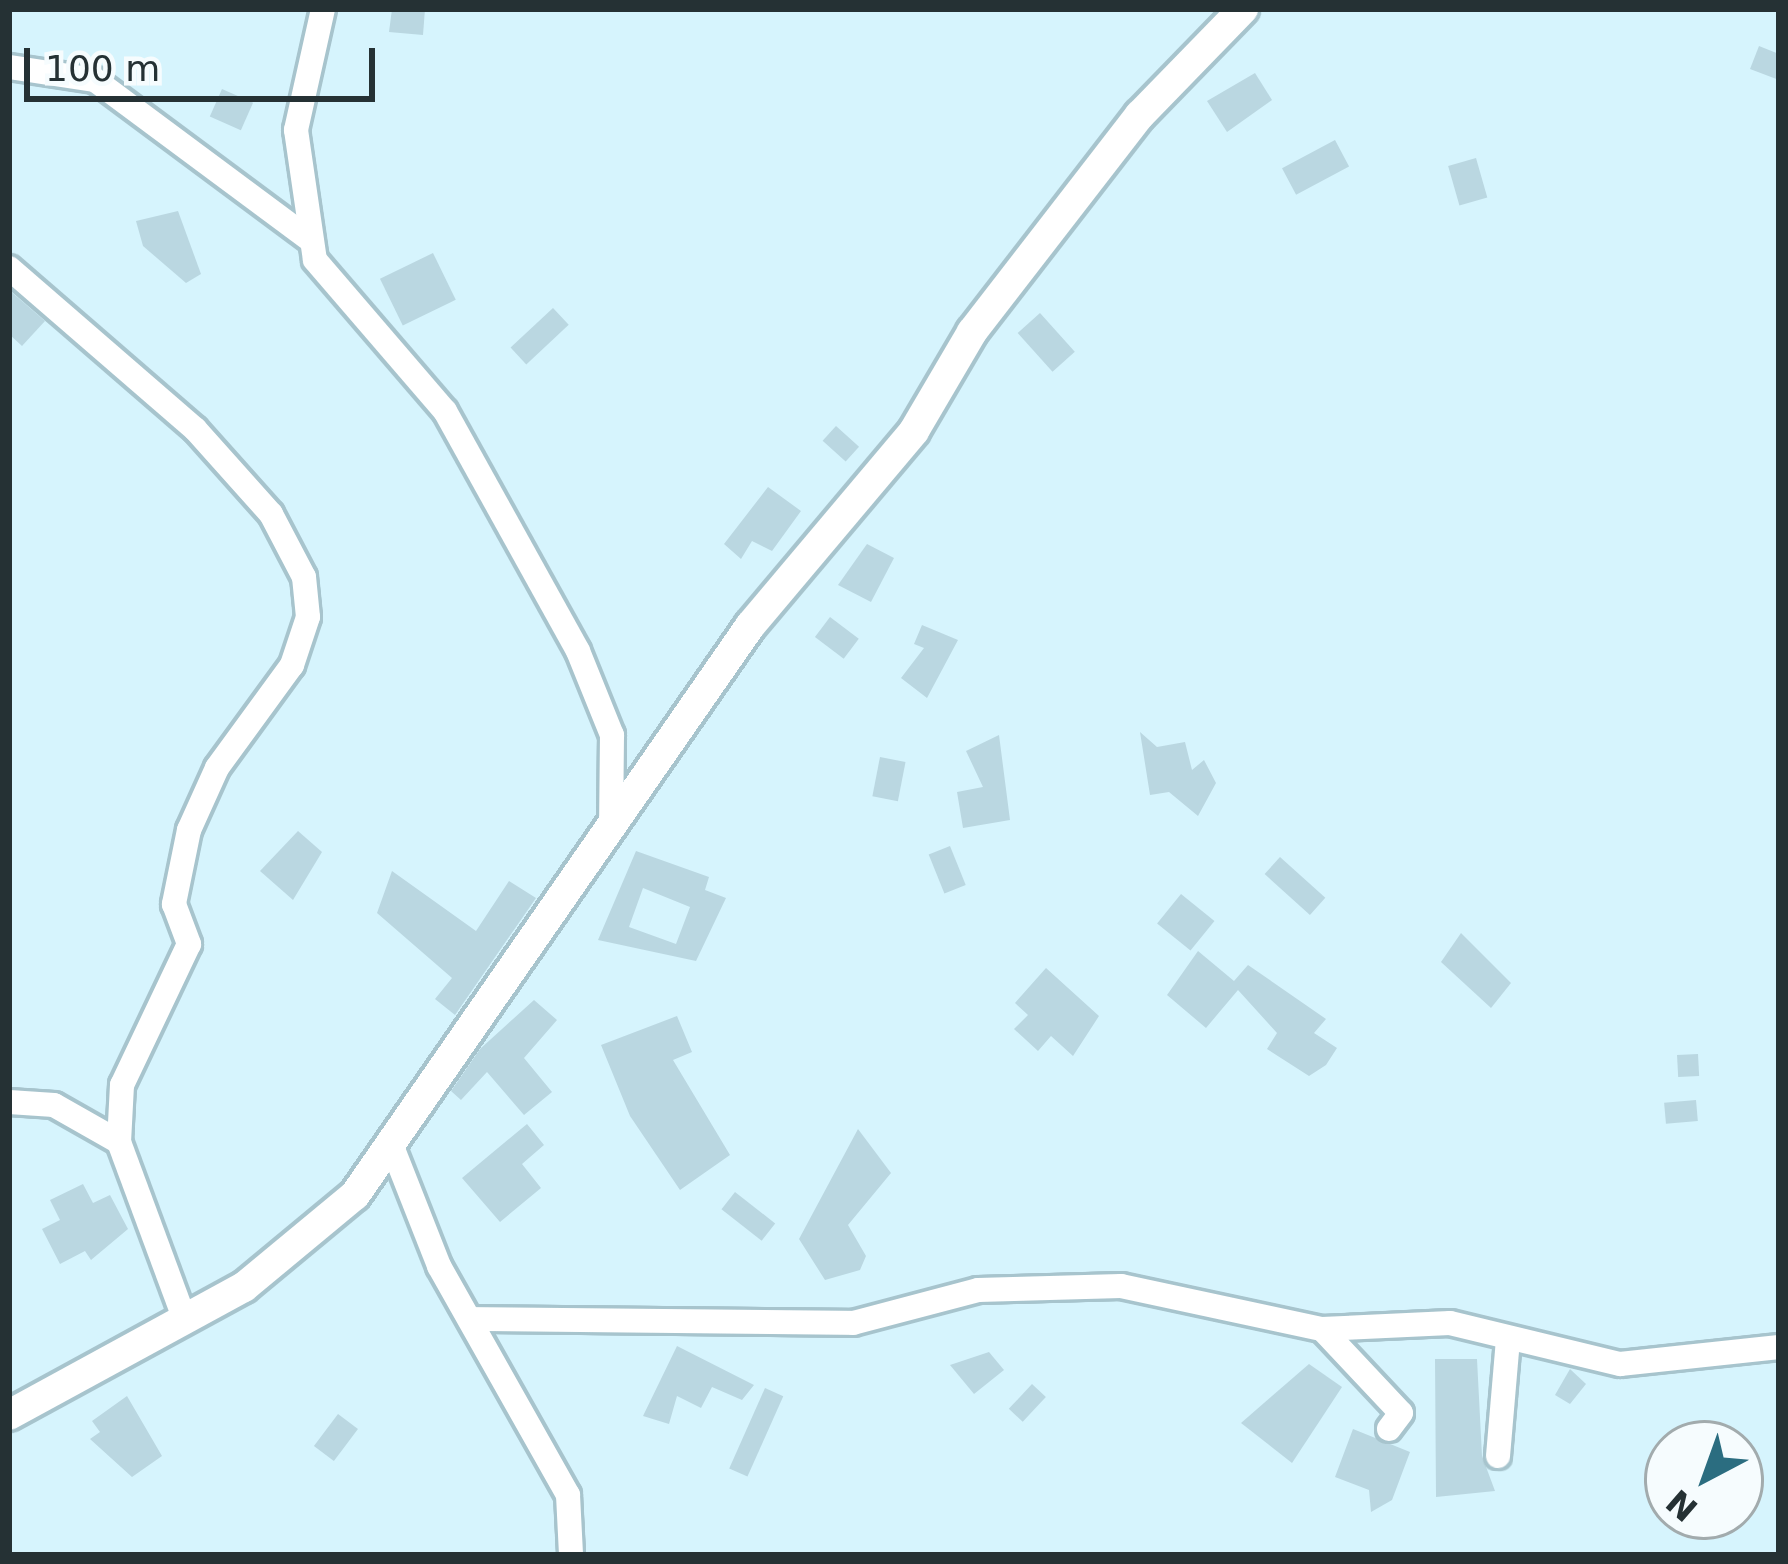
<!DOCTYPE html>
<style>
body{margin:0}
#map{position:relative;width:1788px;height:1564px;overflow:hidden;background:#d6f4fd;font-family:"DejaVu Sans",sans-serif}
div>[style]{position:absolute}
.building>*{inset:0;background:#bad7e1;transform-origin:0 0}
.roads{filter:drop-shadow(3px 0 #a7c4cd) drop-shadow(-3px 0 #a7c4cd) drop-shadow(0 3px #a7c4cd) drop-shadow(0 -3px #a7c4cd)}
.minor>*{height:24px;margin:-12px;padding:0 12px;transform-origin:12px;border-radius:12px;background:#fff}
.tertiary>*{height:30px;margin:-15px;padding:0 15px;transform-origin:15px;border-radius:15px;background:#fff}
span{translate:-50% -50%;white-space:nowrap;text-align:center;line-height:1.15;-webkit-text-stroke:9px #f6fcfe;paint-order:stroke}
.frame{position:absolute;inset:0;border:12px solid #253134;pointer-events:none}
.north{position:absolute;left:1644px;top:1420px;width:120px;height:120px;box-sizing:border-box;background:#f6fcfe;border:3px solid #a2abad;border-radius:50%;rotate:221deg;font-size:33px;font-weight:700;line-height:48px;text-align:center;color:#253134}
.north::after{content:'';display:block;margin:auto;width:42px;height:54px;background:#2b6d80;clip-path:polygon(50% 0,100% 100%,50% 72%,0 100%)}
.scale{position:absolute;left:24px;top:48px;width:351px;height:54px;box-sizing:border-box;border:6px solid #253134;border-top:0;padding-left:15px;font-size:36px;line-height:42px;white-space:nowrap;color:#253134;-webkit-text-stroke:9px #f6fcfe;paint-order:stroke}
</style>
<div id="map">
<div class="building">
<i style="clip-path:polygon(392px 9px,425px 9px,423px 35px,389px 32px)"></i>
<i style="clip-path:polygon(1759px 46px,1779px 54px,1779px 80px,1750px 69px)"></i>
<i style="clip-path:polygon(1255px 73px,1272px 100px,1227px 132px,1207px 101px)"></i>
<i style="left:222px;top:89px;width:34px;height:30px;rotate:24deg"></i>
<i style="left:1335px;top:140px;width:30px;height:60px;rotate:62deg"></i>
<i style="left:1476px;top:158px;width:41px;height:29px;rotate:74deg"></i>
<i style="clip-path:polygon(178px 211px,201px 274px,186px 283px,143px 246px,136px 221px)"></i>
<i style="left:433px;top:253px;width:52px;height:59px;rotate:64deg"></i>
<i style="clip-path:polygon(9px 290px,45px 321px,22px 346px,9px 334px)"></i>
<i style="left:553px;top:308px;width:23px;height:58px;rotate:47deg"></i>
<i style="left:1040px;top:313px;width:52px;height:30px;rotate:48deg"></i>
<i style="left:836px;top:426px;width:31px;height:20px;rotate:42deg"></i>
<i style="clip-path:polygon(768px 487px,801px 511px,772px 551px,752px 541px,741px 559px,724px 544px)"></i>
<i style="clip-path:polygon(867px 544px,894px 558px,871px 602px,838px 585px)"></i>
<i style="left:830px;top:617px;width:36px;height:25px;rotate:37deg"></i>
<i style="clip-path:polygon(922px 625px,958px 640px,927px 698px,901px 678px,924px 648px,914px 644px)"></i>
<i style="clip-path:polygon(1140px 732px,1157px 747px,1185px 742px,1192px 770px,1204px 760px,1216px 783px,1198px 816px,1169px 792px,1150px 795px)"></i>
<i style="clip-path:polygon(999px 735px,1010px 820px,963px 828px,957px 792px,983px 787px,966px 751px)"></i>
<i style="left:880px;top:757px;width:26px;height:40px;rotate:11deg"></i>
<i style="clip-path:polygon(298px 831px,322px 852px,293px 900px,260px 871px)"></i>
<i style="left:950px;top:846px;width:42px;height:23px;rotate:68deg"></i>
<i style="clip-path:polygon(evenodd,636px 851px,709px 877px,705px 890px,726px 898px,696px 961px,598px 940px,636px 851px,643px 888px,690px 907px,676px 944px,629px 927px,643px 888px)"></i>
<i style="left:1280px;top:857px;width:61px;height:23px;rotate:42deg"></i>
<i style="clip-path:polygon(392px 871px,476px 931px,509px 881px,536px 898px,455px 1015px,435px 999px,452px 978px,377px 913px)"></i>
<i style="left:1181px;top:894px;width:43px;height:38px;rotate:39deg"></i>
<i style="clip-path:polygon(1461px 933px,1511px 983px,1491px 1008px,1441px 962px)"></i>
<i style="clip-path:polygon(1198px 951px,1234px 981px,1248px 965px,1326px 1019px,1314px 1033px,1337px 1048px,1326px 1065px,1309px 1076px,1267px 1049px,1277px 1033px,1238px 990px,1206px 1028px,1167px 995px)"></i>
<i style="clip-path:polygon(1046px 968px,1099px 1016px,1073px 1056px,1051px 1036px,1038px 1051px,1014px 1029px,1028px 1015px,1015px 1003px)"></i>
<i style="clip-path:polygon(534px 1000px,557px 1020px,524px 1058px,552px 1092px,524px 1115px,487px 1072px,461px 1100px,451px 1091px,480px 1049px)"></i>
<i style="clip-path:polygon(677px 1016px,692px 1052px,673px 1060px,730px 1155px,680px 1190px,630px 1116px,601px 1045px)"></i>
<i style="left:1698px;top:1054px;width:22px;height:21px;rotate:87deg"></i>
<i style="left:1696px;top:1100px;width:21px;height:32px;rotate:85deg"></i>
<i style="clip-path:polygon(527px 1124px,544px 1145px,522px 1164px,541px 1188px,500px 1222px,462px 1178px)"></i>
<i style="clip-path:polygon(858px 1129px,891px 1173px,848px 1225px,866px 1256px,860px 1270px,825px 1280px,799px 1239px)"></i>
<i style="clip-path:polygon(83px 1184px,93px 1203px,110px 1195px,128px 1229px,91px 1260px,85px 1251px,60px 1264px,42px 1229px,60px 1220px,50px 1200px)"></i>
<i style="left:735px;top:1192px;width:51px;height:22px;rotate:38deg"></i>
<i style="clip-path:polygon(677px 1346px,754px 1385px,742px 1400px,712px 1387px,701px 1408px,677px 1396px,669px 1424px,643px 1416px)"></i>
<i style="clip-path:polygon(989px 1352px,1004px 1370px,974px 1394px,950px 1365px)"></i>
<i style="clip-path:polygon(1435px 1359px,1477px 1359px,1482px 1456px,1495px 1491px,1436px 1497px)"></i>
<i style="clip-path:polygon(1309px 1364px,1342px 1387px,1292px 1463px,1241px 1423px)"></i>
<i style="clip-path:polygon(1570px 1369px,1586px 1384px,1570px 1404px,1555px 1395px)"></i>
<i style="left:1032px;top:1384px;width:19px;height:34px;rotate:43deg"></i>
<i style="left:765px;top:1388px;width:20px;height:88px;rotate:24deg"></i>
<i style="clip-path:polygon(127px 1396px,162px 1456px,132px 1477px,90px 1439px,100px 1432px,92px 1421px)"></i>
<i style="left:338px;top:1414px;width:25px;height:40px;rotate:37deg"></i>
<i style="clip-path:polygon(1353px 1429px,1410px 1452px,1392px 1500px,1371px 1512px,1369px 1490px,1335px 1477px)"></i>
</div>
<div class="roads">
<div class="minor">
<i style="left:323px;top:9px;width:124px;rotate:102.6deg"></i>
<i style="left:296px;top:130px;width:131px;rotate:81.7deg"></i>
<i style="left:315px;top:260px;width:199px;rotate:49.3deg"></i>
<i style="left:445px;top:411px;width:274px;rotate:61deg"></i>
<i style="left:578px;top:651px;width:91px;rotate:68deg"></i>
<i style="left:612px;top:735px;width:89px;rotate:90.6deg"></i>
<i style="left:9px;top:67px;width:87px;rotate:8.6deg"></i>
<i style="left:95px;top:80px;width:267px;rotate:36.6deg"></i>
<i style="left:9px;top:268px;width:246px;rotate:40.9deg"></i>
<i style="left:195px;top:429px;width:114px;rotate:48.2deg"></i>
<i style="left:271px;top:514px;width:71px;rotate:62.4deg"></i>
<i style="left:304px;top:577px;width:40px;rotate:84.3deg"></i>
<i style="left:308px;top:617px;width:51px;rotate:108.4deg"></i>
<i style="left:292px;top:665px;width:127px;rotate:126.1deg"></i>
<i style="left:217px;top:768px;width:68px;rotate:114.3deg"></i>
<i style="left:189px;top:830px;width:76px;rotate:101.5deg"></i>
<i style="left:174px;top:904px;width:43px;rotate:69.4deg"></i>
<i style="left:189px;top:944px;width:156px;rotate:115.4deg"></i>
<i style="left:122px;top:1085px;width:57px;rotate:93deg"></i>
<i style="left:9px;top:1102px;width:45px;rotate:3.8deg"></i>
<i style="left:54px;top:1105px;width:75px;rotate:29.6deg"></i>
<i style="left:119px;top:1142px;width:190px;rotate:69.7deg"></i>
<i style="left:393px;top:1149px;width:126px;rotate:68.5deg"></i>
<i style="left:439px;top:1266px;width:263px;rotate:60.6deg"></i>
<i style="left:568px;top:1495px;width:60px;rotate:87.1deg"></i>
<i style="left:474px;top:1319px;width:379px;rotate:0.6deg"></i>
<i style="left:853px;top:1323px;width:129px;rotate:-14.8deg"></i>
<i style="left:978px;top:1290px;width:143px;rotate:-1.6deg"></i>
<i style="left:1121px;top:1286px;width:206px;rotate:12.1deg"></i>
<i style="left:1322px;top:1329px;width:128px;rotate:-2.7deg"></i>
<i style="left:1450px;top:1323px;width:175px;rotate:13.6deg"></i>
<i style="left:1620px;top:1364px;width:160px;rotate:-6.1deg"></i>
<i style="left:1322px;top:1329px;width:115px;rotate:46.8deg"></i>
<i style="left:1401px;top:1413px;width:20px;rotate:127deg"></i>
<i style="left:1498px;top:1456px;width:116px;rotate:-85.1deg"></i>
</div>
<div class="tertiary">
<i style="left:9px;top:1415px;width:268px;rotate:-28.6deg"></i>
<i style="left:244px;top:1287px;width:144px;rotate:-39.7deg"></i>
<i style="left:355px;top:1195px;width:693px;rotate:-55.23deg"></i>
<i style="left:750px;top:626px;width:255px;rotate:-49.9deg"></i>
<i style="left:914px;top:431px;width:115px;rotate:-59.6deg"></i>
<i style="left:972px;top:332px;width:274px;rotate:-52.3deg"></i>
<i style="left:1140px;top:115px;width:148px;rotate:-45.8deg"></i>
</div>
</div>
<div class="frame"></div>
<div class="north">N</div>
<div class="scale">100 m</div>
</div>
